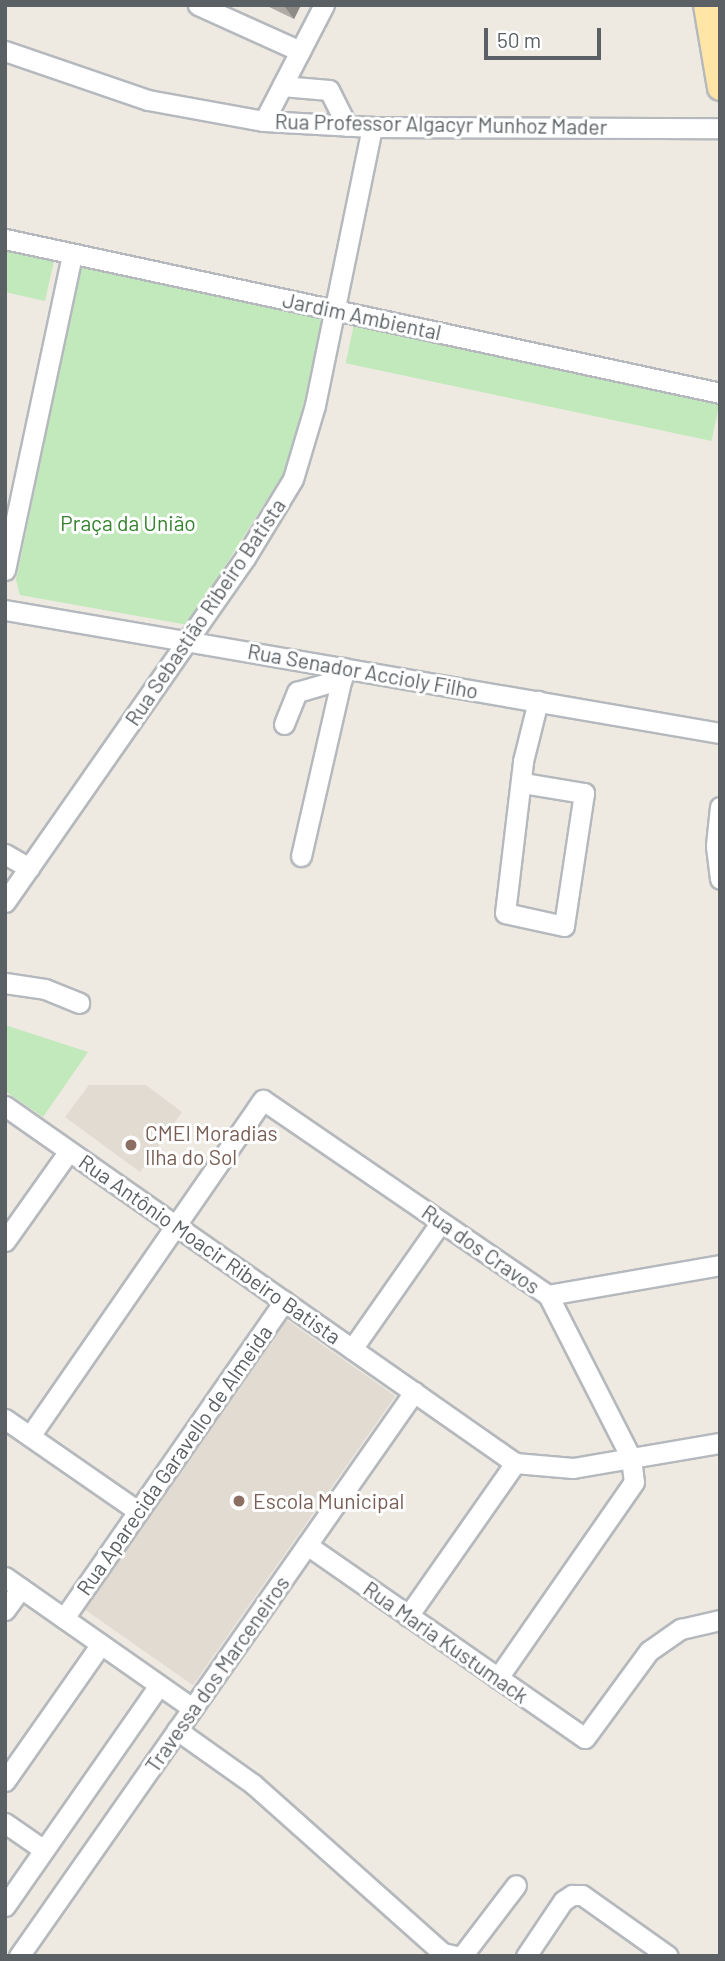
<!DOCTYPE html>
<meta charset="utf-8">
<style>
body{margin:0}
#map{position:relative;width:725px;height:1961px;overflow:hidden;background:#eeeae1;font-family:Barlow,sans-serif}
div>[style]{position:absolute}
.education>*{inset:0;background:#e1dbd2;transform-origin:0 0}
.green>*{inset:0;background:#c1e9bb;transform-origin:0 0}
.roads{filter:drop-shadow(2px 0 #b5b9bd) drop-shadow(-2px 0 #b5b9bd) drop-shadow(0 2px #b5b9bd) drop-shadow(0 -2px #b5b9bd)}
.minor>*{height:19px;margin:-9.5px;padding:0 9.5px;transform-origin:9.5px;border-radius:9.5px;background:#fff}
.major>*{height:24px;margin:-12px;padding:0 12px;transform-origin:12px;border-radius:12px;background:#ffe5a6}
.wall>*{inset:0;background:#afaba5}
.shaded-wall>*{inset:0;background:#8e8b86}
.dots>*{width:19px;height:19px;translate:-50% -50%;box-sizing:border-box;border:4px solid #fff;border-radius:50%}
span{translate:-50% -50%;white-space:nowrap;text-align:center;line-height:1.15;-webkit-text-stroke:6px #fff;paint-order:stroke}
.street-label{font-size:21px;color:#5a6064}
.park-label{font-size:21px;color:#33822c}
.education-label{font-size:21px;color:#785e54}
.left{translate:0 -50%;text-align:left}
.frame{position:absolute;inset:0;border:7px solid #5a6064;pointer-events:none}
.scale{position:absolute;left:484px;top:28px;width:117px;height:32px;box-sizing:border-box;border:4px solid #5a6064;border-top:0;padding-left:9px;font-size:21px;line-height:24px;white-space:nowrap;color:#5a6064;-webkit-text-stroke:5px #fff;paint-order:stroke}
</style>
<div id="map">
<div class="education">
<i style="clip-path:polygon(89px 1085px,146px 1085px,182px 1112px,140px 1172px,65px 1117px)"></i>
<i style="left:284px;top:1318px;width:136px;height:353px;rotate:35deg"></i>
</div>
<div class="green">
<i style="clip-path:polygon(5px 250px,54px 261px,45px 301px,5px 292px)"></i>
<i style="clip-path:polygon(81px 266px,326px 318px,286px 469px,188px 625px,20px 595px,16px 580px)"></i>
<i style="left:354px;top:324px;width:374px;height:40px;rotate:12deg"></i>
<i style="clip-path:polygon(5px 1025px,88px 1052px,43px 1117px,5px 1091px)"></i>
</div>
<div class="roads">
<div class="minor">
<i style="left:198px;top:5px;width:112px;rotate:24.3deg"></i>
<i style="left:5px;top:51px;width:151px;rotate:18.9deg"></i>
<i style="left:148px;top:100px;width:118px;rotate:10.3deg"></i>
<i style="left:264px;top:121px;width:108px;rotate:3.2deg"></i>
<i style="left:372px;top:127px;width:348px;rotate:0.2deg"></i>
<i style="left:282px;top:86px;width:47px;rotate:4.9deg"></i>
<i style="left:329px;top:90px;width:40px;rotate:63.4deg"></i>
<i style="left:264px;top:121px;width:131px;rotate:-62.7deg"></i>
<i style="left:5px;top:239px;width:731px;rotate:12.15deg"></i>
<i style="left:5px;top:570px;width:323px;rotate:-78deg"></i>
<i style="left:5px;top:610px;width:726px;rotate:9.76deg"></i>
<i style="left:284px;top:724px;width:35px;rotate:-68deg"></i>
<i style="left:297px;top:692px;width:47px;rotate:-16.1deg"></i>
<i style="left:523px;top:783px;width:62px;rotate:9.3deg"></i>
<i style="left:584px;top:793px;width:134px;rotate:98.6deg"></i>
<i style="left:564px;top:926px;width:60px;rotate:-167.6deg"></i>
<i style="left:505px;top:913px;width:153px;rotate:-83.2deg"></i>
<i style="left:523px;top:761px;width:62px;rotate:-76deg"></i>
<i style="left:720px;top:807px;width:39px;rotate:96deg"></i>
<i style="left:716px;top:846px;width:33px;rotate:83deg"></i>
<i style="left:5px;top:854px;width:28px;rotate:30deg"></i>
<i style="left:301px;top:856px;width:193px;rotate:-77.1deg"></i>
<i style="left:5px;top:902px;width:419px;rotate:-55.1deg"></i>
<i style="left:245px;top:558px;width:92px;rotate:-58.7deg"></i>
<i style="left:293px;top:479px;width:77px;rotate:-73.4deg"></i>
<i style="left:315px;top:405px;width:284px;rotate:-78.4deg"></i>
<i style="left:5px;top:983px;width:40px;rotate:8.5deg"></i>
<i style="left:45px;top:989px;width:37px;rotate:22deg"></i>
<i style="left:5px;top:1106px;width:623px;rotate:34.99deg"></i>
<i style="left:515px;top:1463px;width:58px;rotate:4.9deg"></i>
<i style="left:573px;top:1468px;width:149px;rotate:-9.7deg"></i>
<i style="left:5px;top:1241px;width:110px;rotate:-54.6deg"></i>
<i style="left:548px;top:1295px;width:175px;rotate:-9.9deg"></i>
<i style="left:352px;top:1349px;width:155px;rotate:-55deg"></i>
<i style="left:5px;top:1419px;width:162px;rotate:34.7deg"></i>
<i style="left:30px;top:1436px;width:409px;rotate:-55.3deg"></i>
<i style="left:263px;top:1100px;width:345px;rotate:34.4deg"></i>
<i style="left:548px;top:1295px;width:183px;rotate:63deg"></i>
<i style="left:631px;top:1458px;width:24px;rotate:83deg"></i>
<i style="left:634px;top:1482px;width:239px;rotate:124.8deg"></i>
<i style="left:307px;top:1545px;width:338px;rotate:34.8deg"></i>
<i style="left:585px;top:1738px;width:108px;rotate:-53.7deg"></i>
<i style="left:649px;top:1651px;width:39px;rotate:-35deg"></i>
<i style="left:681px;top:1629px;width:40px;rotate:-13deg"></i>
<i style="left:5px;top:1577px;width:228px;rotate:35deg"></i>
<i style="left:5px;top:1610px;width:27px;rotate:-54deg"></i>
<i style="left:408px;top:1616px;width:187px;rotate:-55deg"></i>
<i style="left:64px;top:1618px;width:386px;rotate:-55.2deg"></i>
<i style="left:177px;top:1730px;width:93px;rotate:35.4deg"></i>
<i style="left:253px;top:1784px;width:254px;rotate:41.7deg"></i>
<i style="left:443px;top:1953px;width:13px;rotate:13deg"></i>
<i style="left:5px;top:1781px;width:167px;rotate:-55deg"></i>
<i style="left:5px;top:1823px;width:47px;rotate:34.7deg"></i>
<i style="left:5px;top:1906px;width:269px;rotate:-55.1deg"></i>
<i style="left:19px;top:1956px;width:689px;rotate:-54.99deg"></i>
<i style="left:462px;top:1956px;width:89px;rotate:-52.7deg"></i>
<i style="left:526px;top:1956px;width:66px;rotate:-56.1deg"></i>
<i style="left:563px;top:1901px;width:11px;rotate:-34deg"></i>
<i style="left:572px;top:1895px;width:10px"></i>
<i style="left:582px;top:1895px;width:105px;rotate:35.3deg"></i>
</div>
<div class="major">
<i style="left:706px;top:5px;width:84px;rotate:80.4deg"></i>
</div>
</div>
<div class="wall">
<i style="clip-path:polygon(265px 5px,301px 5px,294px 19px)"></i>
</div>
<div class="shaded-wall">
<i style="clip-path:polygon(286px 5px,301px 5px,294px 19px,285px 7px)"></i>
</div>
<div class="dots">
<i style="left:131px;top:1145px;background:#8d6e63"></i>
<i style="left:239px;top:1501px;background:#8d6e63"></i>
</div>
<div class="street-label">
<span style="left:441px;top:124px;rotate:1deg">Rua Professor Algacyr Munhoz Mader</span>
<span style="left:362px;top:316px;rotate:12deg">Jardim Ambiental</span>
<span style="left:205px;top:612px;rotate:-56deg">Rua Sebastião Ribeiro Batista</span>
<span style="left:363px;top:671px;rotate:10deg">Rua Senador Accioly Filho</span>
<span style="left:210px;top:1249px;rotate:35deg">Rua Antônio Moacir Ribeiro Batista</span>
<span style="left:481px;top:1249px;rotate:35deg">Rua dos Cravos</span>
<span style="left:174px;top:1460px;rotate:-55deg">Rua Aparecida Garavello de Almeida</span>
<span style="left:446px;top:1642px;rotate:35deg">Rua Maria Kustumack</span>
<span style="left:217px;top:1674px;rotate:-55deg">Travessa dos Marceneiros</span>
</div>
<div class="park-label">
<span style="left:128px;top:523px">Praça da União</span>
</div>
<div class="education-label">
<span class="left" style="left:145px;top:1145px">CMEI Moradias<br>Ilha do Sol</span>
<span class="left" style="left:253px;top:1501px">Escola Municipal</span>
</div>
<div class="frame"></div>
<div class="scale">50 m</div>
</div>
